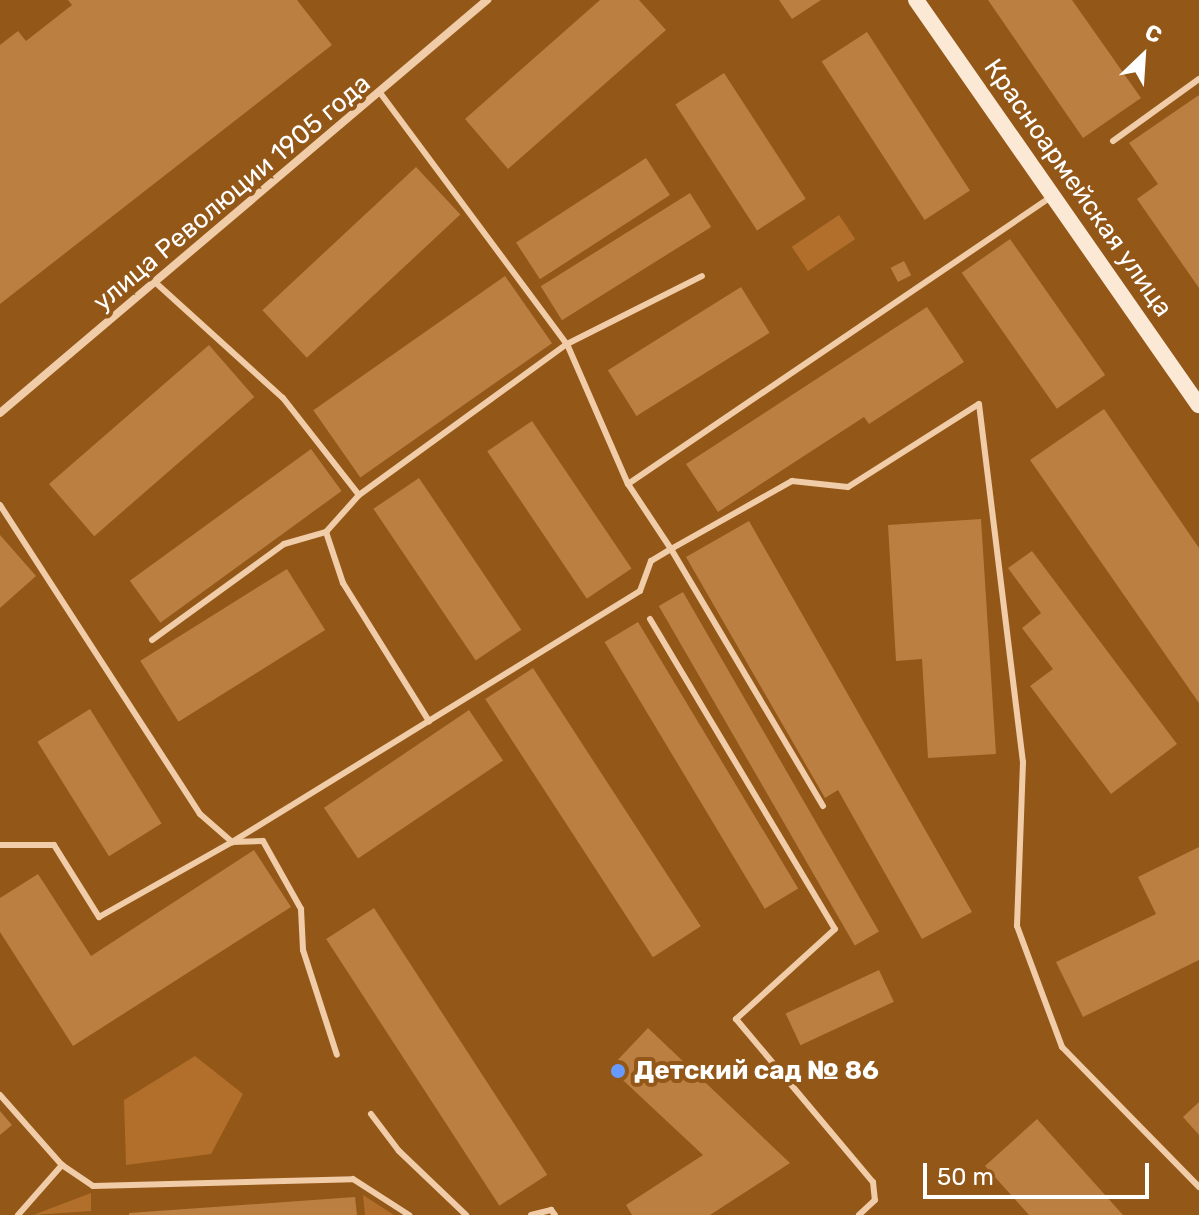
<!DOCTYPE html>
<meta charset="utf-8">
<style>
body{margin:0}
#map{position:relative;width:1199px;height:1215px;overflow:hidden;background:#935718;font-family:Rubik,sans-serif}
div>[style]{position:absolute}
.green>*{inset:0;background:#b16f2b;transform-origin:0 0}
.building>*{inset:0;background:#ba7f41;transform-origin:0 0}
.lane>*{height:6px;margin:-3px;padding:0 3px;transform-origin:3px;border-radius:3px;background:#f0cca8}
.street>*{height:8px;margin:-4px;padding:0 4px;transform-origin:4px;border-radius:4px;background:#f0cca8}
.secondary>*{height:16px;margin:-8px;padding:0 8px;transform-origin:8px;border-radius:8px;background:#fbe9d6}
.dots>*{width:22px;height:22px;translate:-50% -50%;box-sizing:border-box;border:4px solid #935718;border-radius:50%}
span{translate:-50% -50%;white-space:nowrap;text-align:center;line-height:1.15;-webkit-text-stroke:8px #935718;paint-order:stroke}
.street-label{font-size:26px;color:#fff}
.poi-label{font-size:26px;color:#fff;font-weight:700}
.left{translate:0 -50%;text-align:left}
.north{position:absolute;left:1103px;top:16px;width:80px;height:80px;-webkit-text-stroke:6px #935718;paint-order:stroke;rotate:25deg;font-size:22px;font-weight:700;line-height:32px;text-align:center;color:#fff}
.north::after{content:'';display:block;margin:auto;width:28px;height:36px;background:#fff;clip-path:polygon(50% 0,100% 100%,50% 72%,0 100%)}
.scale{position:absolute;left:923px;top:1163px;width:226px;height:36px;box-sizing:border-box;border:4px solid #fff;border-top:0;padding-left:10px;font-size:24px;line-height:28px;white-space:nowrap;color:#fff;-webkit-text-stroke:6px #935718;paint-order:stroke}
</style>
<div id="map">
<div class="green">
<i style="left:839px;top:215px;width:29px;height:57px;rotate:56deg"></i>
<i style="clip-path:polygon(195px 1056px,243px 1094px,211px 1154px,126px 1165px,124px 1100px)"></i>
<i style="clip-path:polygon(91px 1193px,91px 1211px,33px 1215px)"></i>
<i style="clip-path:polygon(363px 1195px,394px 1215px,365px 1215px)"></i>
</div>
<div class="building">
<i style="clip-path:polygon(68px 0,297px 0,332px 45px,0 304px,0 45px,18px 31px,26px 41px,72px 5px)"></i>
<i style="clip-path:polygon(600px 0,639px 0,666px 30px,508px 169px,465px 119px)"></i>
<i style="clip-path:polygon(779px 0,821px 0,792px 19px)"></i>
<i style="clip-path:polygon(988px 0,1072px 0,1141px 98px,1083px 138px)"></i>
<i style="left:867px;top:32px;width:189px;height:54px;rotate:57deg"></i>
<i style="left:724px;top:73px;width:150px;height:58px;rotate:57deg"></i>
<i style="clip-path:polygon(1199px 95px,1199px 288px,1137px 199px,1158px 184px,1129px 143px)"></i>
<i style="left:646px;top:158px;width:44px;height:155px;rotate:57deg"></i>
<i style="left:416px;top:167px;width:65px;height:210px;rotate:47deg"></i>
<i style="left:690px;top:193px;width:40px;height:176px;rotate:58deg"></i>
<i style="left:1010px;top:239px;width:166px;height:59px;rotate:55deg"></i>
<i style="left:904px;top:261px;width:16px;height:15px;rotate:63deg"></i>
<i style="left:505px;top:276px;width:82px;height:234px;rotate:55deg"></i>
<i style="left:741px;top:287px;width:54px;height:157px;rotate:58deg"></i>
<i style="clip-path:polygon(927px 307px,964px 362px,869px 424px,864px 417px,718px 512px,686px 464px)"></i>
<i style="left:209px;top:345px;width:69px;height:212px;rotate:49deg"></i>
<i style="clip-path:polygon(1104px 409px,1199px 548px,1199px 703px,1030px 460px)"></i>
<i style="left:532px;top:421px;width:178px;height:54px;rotate:56deg"></i>
<i style="left:311px;top:449px;width:52px;height:224px;rotate:54deg"></i>
<i style="left:419px;top:478px;width:183px;height:55px;rotate:56deg"></i>
<i style="clip-path:polygon(981px 519px,996px 754px,928px 758px,922px 659px,896px 661px,888px 525px)"></i>
<i style="clip-path:polygon(749px 521px,972px 912px,922px 939px,838px 790px,825px 798px,686px 557px)"></i>
<i style="clip-path:polygon(0 535px,36px 576px,0 608px)"></i>
<i style="clip-path:polygon(1032px 551px,1177px 744px,1111px 794px,1030px 686px,1053px 669px,1022px 628px,1041px 613px,1008px 568px)"></i>
<i style="left:287px;top:569px;width:72px;height:173px;rotate:58deg"></i>
<i style="left:683px;top:592px;width:392px;height:28px;rotate:60deg"></i>
<i style="left:638px;top:622px;width:311px;height:39px;rotate:59deg"></i>
<i style="left:533px;top:668px;width:308px;height:57px;rotate:57deg"></i>
<i style="left:90px;top:709px;width:135px;height:62px;rotate:58deg"></i>
<i style="left:469px;top:710px;width:61px;height:175px;rotate:56deg"></i>
<i style="clip-path:polygon(1199px 847px,1199px 960px,1083px 1017px,1056px 962px,1156px 914px,1138px 877px)"></i>
<i style="clip-path:polygon(254px 850px,291px 907px,73px 1046px,0 932px,0 898px,38px 874px,91px 956px)"></i>
<i style="left:374px;top:908px;width:318px;height:57px;rotate:57deg"></i>
<i style="left:879px;top:970px;width:35px;height:103px;rotate:65deg"></i>
<i style="clip-path:polygon(648px 1028px,790px 1163px,710px 1215px,632px 1215px,626px 1205px,703px 1155px,610px 1068px)"></i>
<i style="clip-path:polygon(1199px 1102px,1199px 1135px,1183px 1117px)"></i>
<i style="clip-path:polygon(0 1111px,12px 1125px,0 1135px)"></i>
<i style="clip-path:polygon(1037px 1119px,1123px 1215px,1029px 1215px,985px 1166px)"></i>
<i style="clip-path:polygon(355px 1197px,357px 1215px,129px 1215px,129px 1213px)"></i>
</div>
<div class="lane">
<i style="left:381px;top:94px;width:312px;rotate:53.4deg"></i>
<i style="left:567px;top:344px;width:153px;rotate:66.5deg"></i>
<i style="left:628px;top:484px;width:511px;rotate:-34.16deg"></i>
<i style="left:1113px;top:141px;width:106px;rotate:-35.8deg"></i>
<i style="left:156px;top:283px;width:171px;rotate:42.2deg"></i>
<i style="left:283px;top:398px;width:123px;rotate:51.9deg"></i>
<i style="left:359px;top:495px;width:50px;rotate:131.7deg"></i>
<i style="left:326px;top:532px;width:54px;rotate:71.6deg"></i>
<i style="left:343px;top:583px;width:163px;rotate:58.1deg"></i>
<i style="left:359px;top:495px;width:257px;rotate:-36deg"></i>
<i style="left:567px;top:344px;width:151px;rotate:-26.7deg"></i>
<i style="left:0;top:505px;width:368px;rotate:57.1deg"></i>
<i style="left:200px;top:814px;width:43px;rotate:41.2deg"></i>
<i style="left:232px;top:842px;width:31px;rotate:-2deg"></i>
<i style="left:263px;top:841px;width:78px;rotate:60.8deg"></i>
<i style="left:301px;top:909px;width:41px;rotate:87.2deg"></i>
<i style="left:303px;top:950px;width:110px;rotate:72.1deg"></i>
<i style="left:650px;top:619px;width:361px;rotate:59.2deg"></i>
<i style="left:835px;top:929px;width:134px;rotate:137.7deg"></i>
<i style="left:736px;top:1019px;width:213px;rotate:50deg"></i>
<i style="left:873px;top:1182px;width:18px;rotate:84deg"></i>
<i style="left:875px;top:1200px;width:22px;rotate:137deg"></i>
<i style="left:152px;top:640px;width:163px;rotate:-36deg"></i>
<i style="left:284px;top:544px;width:44px;rotate:-15.9deg"></i>
<i style="left:823px;top:806px;width:299px;rotate:-120.6deg"></i>
<i style="left:671px;top:549px;width:139px;rotate:-29.3deg"></i>
<i style="left:792px;top:481px;width:56px;rotate:6.1deg"></i>
<i style="left:848px;top:487px;width:155px;rotate:-32.4deg"></i>
<i style="left:979px;top:404px;width:361px;rotate:83deg"></i>
<i style="left:1023px;top:762px;width:164px;rotate:92.1deg"></i>
<i style="left:1017px;top:926px;width:129px;rotate:69.6deg"></i>
<i style="left:1062px;top:1047px;width:196px;rotate:45.6deg"></i>
<i style="left:0;top:845px;width:54px"></i>
<i style="left:54px;top:845px;width:85px;rotate:58deg"></i>
<i style="left:99px;top:917px;width:153px;rotate:-29.4deg"></i>
<i style="left:232px;top:842px;width:479px;rotate:-31.6deg"></i>
<i style="left:640px;top:591px;width:32px;rotate:-70deg"></i>
<i style="left:651px;top:561px;width:23px;rotate:-31deg"></i>
<i style="left:671px;top:549px;width:78px;rotate:-123.5deg"></i>
<i style="left:0;top:1095px;width:94px;rotate:48.5deg"></i>
<i style="left:371px;top:1114px;width:46px;rotate:52.9deg"></i>
<i style="left:399px;top:1151px;width:93px;rotate:43.7deg"></i>
<i style="left:18px;top:1215px;width:67px;rotate:-48.7deg"></i>
<i style="left:62px;top:1165px;width:37px;rotate:34deg"></i>
<i style="left:93px;top:1186px;width:260px;rotate:-1.5deg"></i>
<i style="left:353px;top:1179px;width:67px;rotate:32.7deg"></i>
<i style="left:531px;top:1215px;width:21px;rotate:-14deg"></i>
<i style="left:551px;top:1210px;width:6px;rotate:51deg"></i>
</div>
<div class="street">
<i style="left:0;top:413px;width:639px;rotate:-40.3deg"></i>
</div>
<div class="secondary">
<i style="left:916px;top:0;width:494px;rotate:55.1deg"></i>
</div>
<div class="dots">
<i style="left:618px;top:1071px;background:#679aff"></i>
</div>
<div class="street-label">
<span style="left:1078px;top:188px;rotate:55deg">Красноармейская улица</span>
<span style="left:232px;top:193px;rotate:-40deg">улица Революции 1905 года</span>
</div>
<div class="poi-label">
<span class="left" style="left:634px;top:1071px">Детский сад № 86</span>
</div>
<div class="north">С</div>
<div class="scale">50 m</div>
</div>
